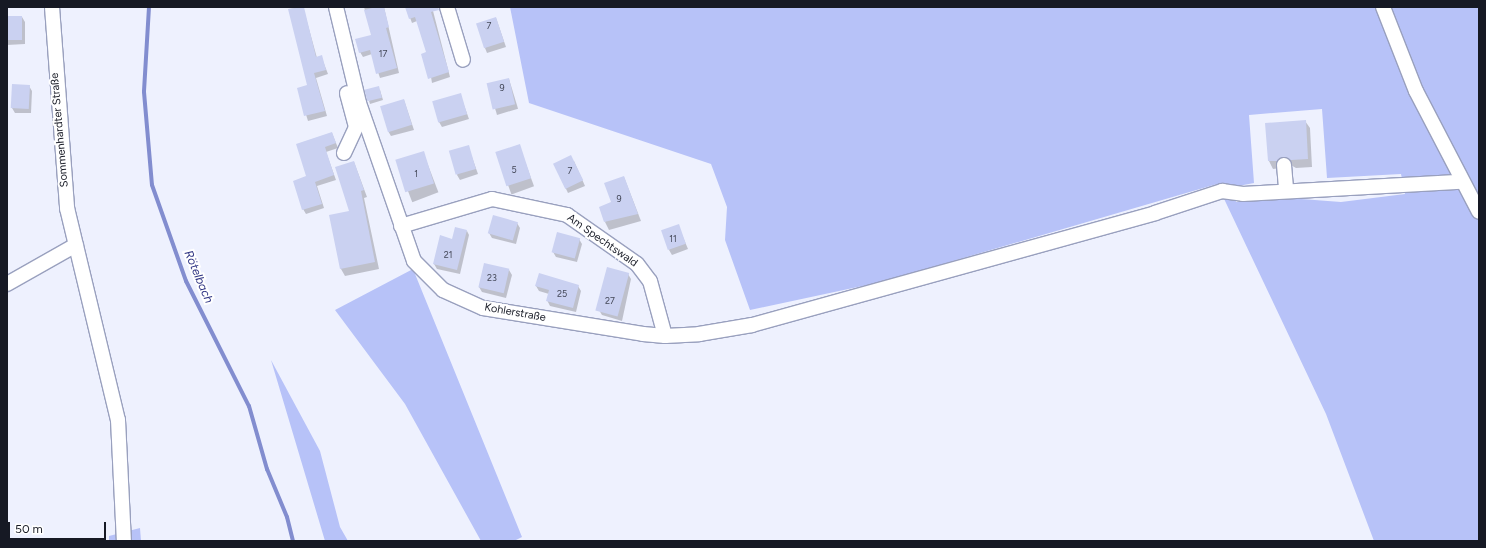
<!DOCTYPE html>
<meta charset="utf-8">
<style>
body{margin:0}
#map{position:relative;width:1486px;height:548px;overflow:hidden;background:#eef1fe;font-family:Figtree,sans-serif}
div>[style]{position:absolute}
.green>*{inset:0;background:#b7c2f8}
.shadow>*{inset:0;background:#0003;transform-origin:0 0}
.stream>*{height:4px;margin:-2px;padding:0 2px;transform-origin:2px;border-radius:2px;background:#828dcf}
.building>*{inset:0;background:#cad1f1;transform-origin:0 0}
.roads{filter:drop-shadow(1px 0 #99a0be) drop-shadow(-1px 0 #99a0be) drop-shadow(0 1px #99a0be) drop-shadow(0 -1px #99a0be)}
.minor>*{height:14px;margin:-7px;padding:0 7px;transform-origin:7px;border-radius:7px;background:#fff}
span{translate:-50% -50%;white-space:nowrap;text-align:center;line-height:1.15;-webkit-text-stroke:4px #fff;paint-order:stroke}
.number-label{font-size:9px;color:#434757}
.number-label span{-webkit-text-stroke-width:0}
.street-label{font-size:11px;color:#161924}
.water-label{font-size:12px;color:#313684;font-style:italic}
.frame{position:absolute;inset:0;border:8px solid #161924;pointer-events:none}
.scale{position:absolute;left:8px;top:522px;width:98px;height:18px;box-sizing:border-box;border:2px solid #161924;border-top:0;padding-left:5px;font-size:12px;line-height:14px;white-space:nowrap;color:#161924;-webkit-text-stroke:3px #fff;paint-order:stroke}
</style>
<div id="map">
<div class="green">
<i style="clip-path:polygon(evenodd,510px 7px,1479px 7px,1479px 541px,1374px 541px,1326px 414px,1217px 184px,881px 282px,750px 310px,725px 240px,727px 207px,711px 164px,529px 103px,510px 7px,1322px 109px,1327px 178px,1401px 174px,1405px 194px,1341px 202px,1275px 197px,1236px 202px,1233px 187px,1254px 183px,1249px 115px,1322px 109px)"></i>
<i style="clip-path:polygon(413px 269px,522px 537px,514px 541px,481px 541px,405px 404px,335px 310px)"></i>
<i style="clip-path:polygon(271px 360px,320px 451px,340px 527px,348px 541px,325px 541px)"></i>
<i style="clip-path:polygon(140px 528px,141px 541px,109px 541px,109px 536px)"></i>
</div>
<div class="shadow">
<i style="clip-path:polygon(303px 7px,317px 58px,321px 56px,328px 74px,316px 78px,327px 116px,308px 121px,298px 89px,308px 86px,289px 9px)"></i>
<i style="clip-path:polygon(364px 7px,384px 7px,399px 73px,380px 78px,372px 54px,363px 57px,360px 52px,372px 36px)"></i>
<i style="clip-path:polygon(406px 7px,432px 7px,450px 77px,432px 83px,427px 53px,417px 21px,412px 23px)"></i>
<i style="clip-path:polygon(7px 17px,22px 17px,25px 22px,25px 44px,7px 45px)"></i>
<i style="clip-path:polygon(496px 18px,506px 47px,487px 53px,485px 48px)"></i>
<i style="left:509px;top:79px;width:31px;height:22px;rotate:73deg"></i>
<i style="clip-path:polygon(29px 86px,32px 91px,31px 113px,15px 113px,12px 108px)"></i>
<i style="clip-path:polygon(380px 90px,383px 100px,370px 104px,369px 101px)"></i>
<i style="clip-path:polygon(460px 94px,469px 119px,442px 127px,439px 122px)"></i>
<i style="clip-path:polygon(404px 100px,414px 130px,391px 136px,388px 131px)"></i>
<i style="clip-path:polygon(1305px 121px,1310px 128px,1312px 167px,1296px 168px,1289px 164px,1281px 168px,1273px 169px,1269px 161px,1266px 124px)"></i>
<i style="clip-path:polygon(332px 133px,338px 148px,326px 152px,336px 180px,317px 186px,324px 208px,306px 214px,303px 209px,308px 177px)"></i>
<i style="left:519px;top:145px;width:44px;height:24px;rotate:70deg"></i>
<i style="clip-path:polygon(468px 146px,478px 174px,460px 180px,457px 175px)"></i>
<i style="left:423px;top:152px;width:43px;height:28px;rotate:69deg"></i>
<i style="clip-path:polygon(574px 161px,585px 186px,568px 193px,554px 164px)"></i>
<i style="clip-path:polygon(354px 162px,367px 197px,364px 198px,379px 269px,345px 276px,341px 269px,330px 216px,351px 212px)"></i>
<i style="clip-path:polygon(624px 177px,641px 221px,609px 230px,605px 222px)"></i>
<i style="clip-path:polygon(517px 223px,520px 228px,516px 244px,492px 238px,489px 233px)"></i>
<i style="clip-path:polygon(678px 225px,688px 249px,672px 255px,669px 250px)"></i>
<i style="clip-path:polygon(467px 231px,469px 235px,460px 274px,437px 269px,434px 264px,453px 240px)"></i>
<i style="clip-path:polygon(579px 239px,582px 244px,577px 262px,556px 257px,553px 252px)"></i>
<i style="clip-path:polygon(485px 264px,509px 270px,512px 275px,506px 298px,482px 292px,479px 287px)"></i>
<i style="clip-path:polygon(628px 274px,631px 279px,622px 321px,602px 315px,599px 310px)"></i>
<i style="clip-path:polygon(536px 286px,578px 286px,581px 291px,576px 312px,550px 306px,547px 300px,549px 294px,539px 291px)"></i>
</div>
<div class="stream">
<i style="left:149px;top:7px;width:85px;rotate:93.4deg"></i>
<i style="left:144px;top:92px;width:93px;rotate:85.1deg"></i>
<i style="left:152px;top:185px;width:102px;rotate:70.5deg"></i>
<i style="left:186px;top:281px;width:140px;rotate:63.3deg"></i>
<i style="left:249px;top:406px;width:66px;rotate:74.1deg"></i>
<i style="left:267px;top:469px;width:52px;rotate:67.4deg"></i>
<i style="left:287px;top:517px;width:25px;rotate:76deg"></i>
</div>
<div class="building">
<i style="clip-path:polygon(304px 7px,316px 57px,322px 55px,326px 70px,314px 73px,325px 111px,304px 116px,297px 88px,307px 85px,288px 9px)"></i>
<i style="clip-path:polygon(376px 7px,384px 7px,389px 27px,386px 28px,397px 68px,376px 74px,370px 50px,359px 53px,355px 39px,371px 35px,364px 10px)"></i>
<i style="clip-path:polygon(405px 7px,438px 7px,439px 10px,431px 12px,449px 72px,428px 79px,421px 54px,426px 52px,415px 17px,409px 19px)"></i>
<i style="left:7px;top:16px;width:15px;height:24px"></i>
<i style="left:496px;top:17px;width:26px;height:21px;rotate:72deg"></i>
<i style="left:509px;top:78px;width:27px;height:23px;rotate:77deg"></i>
<i style="left:12px;top:84px;width:18px;height:24px;rotate:3deg"></i>
<i style="left:379px;top:86px;width:12px;height:15px;rotate:76deg"></i>
<i style="left:461px;top:93px;width:22px;height:30px;rotate:74deg"></i>
<i style="left:404px;top:99px;width:27px;height:25px;rotate:73deg"></i>
<i style="clip-path:polygon(1306px 120px,1308px 159px,1291px 160px,1284px 157px,1277px 161px,1268px 161px,1265px 123px)"></i>
<i style="clip-path:polygon(332px 132px,336px 143px,325px 147px,334px 175px,315px 182px,322px 204px,302px 210px,293px 181px,306px 176px,296px 144px)"></i>
<i style="left:520px;top:144px;width:36px;height:26px;rotate:72deg"></i>
<i style="left:469px;top:145px;width:25px;height:21px;rotate:74deg"></i>
<i style="left:424px;top:151px;width:34px;height:30px;rotate:73deg"></i>
<i style="left:571px;top:155px;width:28px;height:20px;rotate:64deg"></i>
<i style="clip-path:polygon(354px 161px,364px 190px,361px 191px,375px 262px,340px 269px,329px 215px,349px 211px,335px 167px)"></i>
<i style="clip-path:polygon(624px 176px,638px 214px,604px 222px,599px 207px,611px 202px,604px 183px)"></i>
<i style="left:493px;top:215px;width:26px;height:19px;rotate:16deg"></i>
<i style="left:679px;top:224px;width:21px;height:19px;rotate:71deg"></i>
<i style="clip-path:polygon(455px 227px,467px 230px,457px 270px,433px 264px,440px 235px,452px 239px)"></i>
<i style="left:557px;top:232px;width:24px;height:21px;rotate:15deg"></i>
<i style="left:484px;top:263px;width:26px;height:25px;rotate:13deg"></i>
<i style="left:607px;top:267px;width:23px;height:45px;rotate:15deg"></i>
<i style="clip-path:polygon(539px 273px,579px 285px,573px 308px,546px 301px,549px 290px,535px 286px)"></i>
</div>
<div class="roads">
<div class="minor">
<i style="left:52px;top:7px;width:202px;rotate:85.7deg"></i>
<i style="left:67px;top:208px;width:218px;rotate:76.5deg"></i>
<i style="left:118px;top:420px;width:121px;rotate:87.2deg"></i>
<i style="left:336px;top:7px;width:99px;rotate:76.5deg"></i>
<i style="left:359px;top:103px;width:167px;rotate:70.8deg"></i>
<i style="left:414px;top:261px;width:41px;rotate:45deg"></i>
<i style="left:443px;top:290px;width:44px;rotate:24.2deg"></i>
<i style="left:483px;top:308px;width:162px;rotate:9.2deg"></i>
<i style="left:643px;top:334px;width:22px;rotate:5deg"></i>
<i style="left:665px;top:336px;width:34px;rotate:-3deg"></i>
<i style="left:699px;top:334px;width:54px;rotate:-9.6deg"></i>
<i style="left:752px;top:325px;width:418px;rotate:-15.5deg"></i>
<i style="left:1155px;top:213px;width:71px;rotate:-18.2deg"></i>
<i style="left:1222px;top:191px;width:21px;rotate:8deg"></i>
<i style="left:1243px;top:194px;width:218px;rotate:-3.2deg"></i>
<i style="left:447px;top:7px;width:55px;rotate:73.2deg"></i>
<i style="left:1383px;top:7px;width:90px;rotate:68.6deg"></i>
<i style="left:1416px;top:91px;width:136px;rotate:62.5deg"></i>
<i style="left:344px;top:153px;width:29px;rotate:-65deg"></i>
<i style="left:356px;top:127px;width:35px;rotate:-105deg"></i>
<i style="left:1284px;top:165px;width:25px;rotate:85deg"></i>
<i style="left:401px;top:226px;width:95px;rotate:-16.5deg"></i>
<i style="left:492px;top:199px;width:77px;rotate:12deg"></i>
<i style="left:567px;top:215px;width:85px;rotate:35deg"></i>
<i style="left:637px;top:264px;width:21px;rotate:53deg"></i>
<i style="left:650px;top:281px;width:57px;rotate:74.7deg"></i>
<i style="left:7px;top:284px;width:79px;rotate:-29.5deg"></i>
</div>
</div>
<div class="number-label">
<span style="left:489px;top:26px">7</span>
<span style="left:383px;top:54px">17</span>
<span style="left:502px;top:88px">9</span>
<span style="left:514px;top:170px">5</span>
<span style="left:570px;top:171px">7</span>
<span style="left:416px;top:174px">1</span>
<span style="left:619px;top:199px">9</span>
<span style="left:673px;top:239px">11</span>
<span style="left:448px;top:255px">21</span>
<span style="left:492px;top:278px">23</span>
<span style="left:562px;top:294px">25</span>
<span style="left:610px;top:301px">27</span>
</div>
<div class="street-label">
<span style="left:60px;top:130px;rotate:-95deg">Sommenhardter Straße</span>
<span style="left:602px;top:241px;rotate:35deg">Am Spechtswald</span>
<span style="left:515px;top:313px;rotate:10deg">Kohlerstraße</span>
</div>
<div class="water-label">
<span style="left:198px;top:277px;rotate:67deg">Rötelbach</span>
</div>
<div class="frame"></div>
<div class="scale">50 m</div>
</div>
